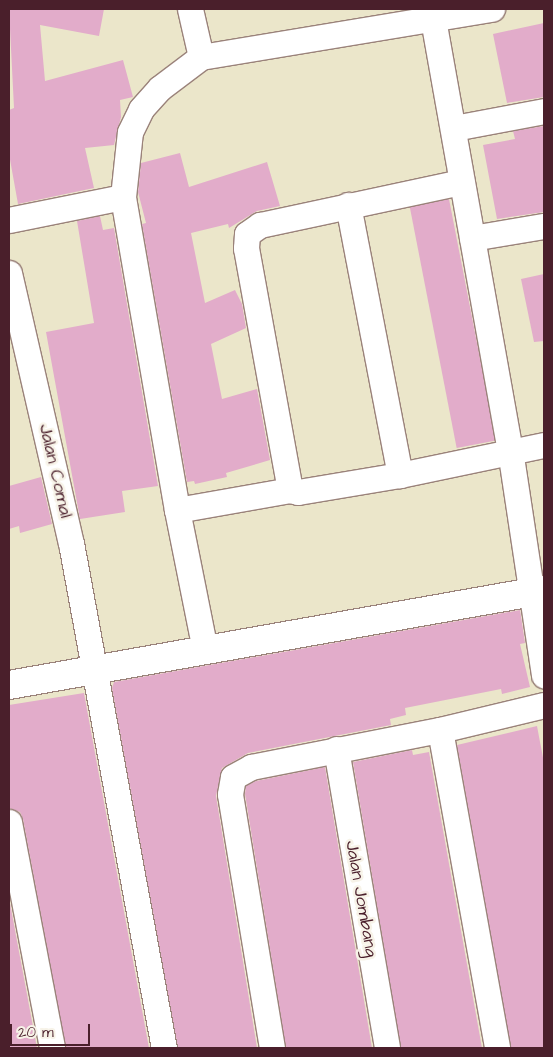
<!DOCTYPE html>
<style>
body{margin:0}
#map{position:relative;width:553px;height:1057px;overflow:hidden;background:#ebe6ca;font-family:"Architects Daughter",sans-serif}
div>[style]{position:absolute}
.building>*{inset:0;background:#e2acca;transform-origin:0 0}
.roads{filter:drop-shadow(1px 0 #9a827a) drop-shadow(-1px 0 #9a827a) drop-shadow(0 1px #9a827a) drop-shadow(0 -1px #9a827a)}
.street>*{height:25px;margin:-12.5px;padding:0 12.5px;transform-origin:12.5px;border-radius:12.5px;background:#fff}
.secondary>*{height:28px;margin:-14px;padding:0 14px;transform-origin:14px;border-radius:14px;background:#fff}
span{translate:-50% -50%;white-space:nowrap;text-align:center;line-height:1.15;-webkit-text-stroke:5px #f7f3e8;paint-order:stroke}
.street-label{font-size:18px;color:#4a1f2b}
.frame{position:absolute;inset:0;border:10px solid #4a1f2b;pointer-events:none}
.scale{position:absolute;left:10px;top:1024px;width:80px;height:22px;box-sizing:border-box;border:2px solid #4a1f2b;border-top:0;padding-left:6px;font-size:15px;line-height:18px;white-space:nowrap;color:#4a1f2b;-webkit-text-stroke:4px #f7f3e8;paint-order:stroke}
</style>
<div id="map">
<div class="building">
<i style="clip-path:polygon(9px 9px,104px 9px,99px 36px,40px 25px,45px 81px,123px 60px,133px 97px,120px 100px,121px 117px,114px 145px,85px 148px,94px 188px,18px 204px,9px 154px,9px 110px,14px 108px)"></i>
<i style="clip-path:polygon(544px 23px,544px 97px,507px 103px,493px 34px)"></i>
<i style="clip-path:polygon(544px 126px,544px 212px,497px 219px,483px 145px,515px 139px,513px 131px)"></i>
<i style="clip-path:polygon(180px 153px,189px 187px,267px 162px,280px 206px,257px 211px,229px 228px,228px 224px,191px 233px,205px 303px,235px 290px,242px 304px,246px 328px,211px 344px,222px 399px,257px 389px,270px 460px,226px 473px,227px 477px,195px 484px,194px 481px,187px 482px,142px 224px,146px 223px,138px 192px,141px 163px)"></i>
<i style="left:449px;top:199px;width:246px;height:40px;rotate:79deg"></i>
<i style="clip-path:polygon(100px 216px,103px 230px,114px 228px,158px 486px,122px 491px,125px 512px,80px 519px,46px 332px,94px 323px,77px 221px)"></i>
<i style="clip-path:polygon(544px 274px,544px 341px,534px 342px,521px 279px)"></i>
<i style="clip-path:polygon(41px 477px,52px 524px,20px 533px,19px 526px,9px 529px,9px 486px)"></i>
<i style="clip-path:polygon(520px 610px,525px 643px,520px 644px,530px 687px,502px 694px,501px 689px,405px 708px,406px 715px,390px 719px,391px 725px,248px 753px,222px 768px,216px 796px,257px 1048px,178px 1048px,112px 688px,114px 682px)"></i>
<i style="clip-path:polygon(84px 693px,149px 1048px,66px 1048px,23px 819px,20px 812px,9px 808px,9px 705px)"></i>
<i style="clip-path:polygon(537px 726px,544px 763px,544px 1048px,511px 1048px,457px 745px)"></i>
<i style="clip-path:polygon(412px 750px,413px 755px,429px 752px,482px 1048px,401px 1048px,353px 762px)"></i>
<i style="clip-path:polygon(325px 767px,372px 1048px,286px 1048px,245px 794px,246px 786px,256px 781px)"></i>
<i style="clip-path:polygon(9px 898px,37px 1048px,9px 1048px)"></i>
</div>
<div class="roads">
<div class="street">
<i style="left:190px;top:9px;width:49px;rotate:77.1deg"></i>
<i style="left:433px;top:19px;width:438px;rotate:79.9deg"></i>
<i style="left:510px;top:450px;width:228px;rotate:81.4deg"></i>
<i style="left:454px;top:128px;width:92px;rotate:-10.7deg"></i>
<i style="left:348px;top:205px;width:275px;rotate:79.1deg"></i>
<i style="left:9px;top:220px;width:116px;rotate:-11.4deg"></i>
<i style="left:472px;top:238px;width:73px;rotate:-9.5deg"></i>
<i style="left:9px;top:273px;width:277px;rotate:77.1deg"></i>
<i style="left:71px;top:543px;width:513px;rotate:79.57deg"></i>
<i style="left:290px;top:490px;width:246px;rotate:-100.3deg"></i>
<i style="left:246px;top:248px;width:14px;rotate:-86deg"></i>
<i style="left:247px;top:234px;width:16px;rotate:-35deg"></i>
<i style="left:260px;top:225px;width:206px;rotate:-12.1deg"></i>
<i style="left:177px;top:510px;width:115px;rotate:-10deg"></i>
<i style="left:290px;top:490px;width:8px;rotate:14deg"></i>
<i style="left:298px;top:492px;width:103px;rotate:-9.5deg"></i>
<i style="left:400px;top:475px;width:147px;rotate:-11.8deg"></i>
<i style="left:205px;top:650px;width:143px;rotate:-101.3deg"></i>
<i style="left:177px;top:510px;width:318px;rotate:-99.8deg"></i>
<i style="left:123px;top:197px;width:65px;rotate:-83.9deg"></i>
<i style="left:130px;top:132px;width:25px;rotate:-64deg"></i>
<i style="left:141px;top:109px;width:28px;rotate:-48deg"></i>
<i style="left:160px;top:88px;width:51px;rotate:-37.1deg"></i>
<i style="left:201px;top:57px;width:295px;rotate:-9.4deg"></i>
<i style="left:440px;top:730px;width:323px;rotate:79.8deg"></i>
<i style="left:336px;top:749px;width:303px;rotate:80.3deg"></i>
<i style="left:9px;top:822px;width:230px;rotate:79.2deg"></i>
<i style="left:272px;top:1048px;width:257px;rotate:-99.4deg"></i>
<i style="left:230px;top:794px;width:17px;rotate:-80deg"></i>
<i style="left:233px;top:777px;width:21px;rotate:-29deg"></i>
<i style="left:251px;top:767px;width:193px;rotate:-11.1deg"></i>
<i style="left:440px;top:730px;width:107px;rotate:-13.5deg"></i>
</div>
<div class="secondary">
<i style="left:9px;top:685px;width:543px;rotate:-10.07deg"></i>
</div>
</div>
<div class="street-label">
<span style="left:55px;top:471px;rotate:77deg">Jalan Comal</span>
<span style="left:361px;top:899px;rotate:80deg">Jalan Jombang</span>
</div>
<div class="frame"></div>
<div class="scale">20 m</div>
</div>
